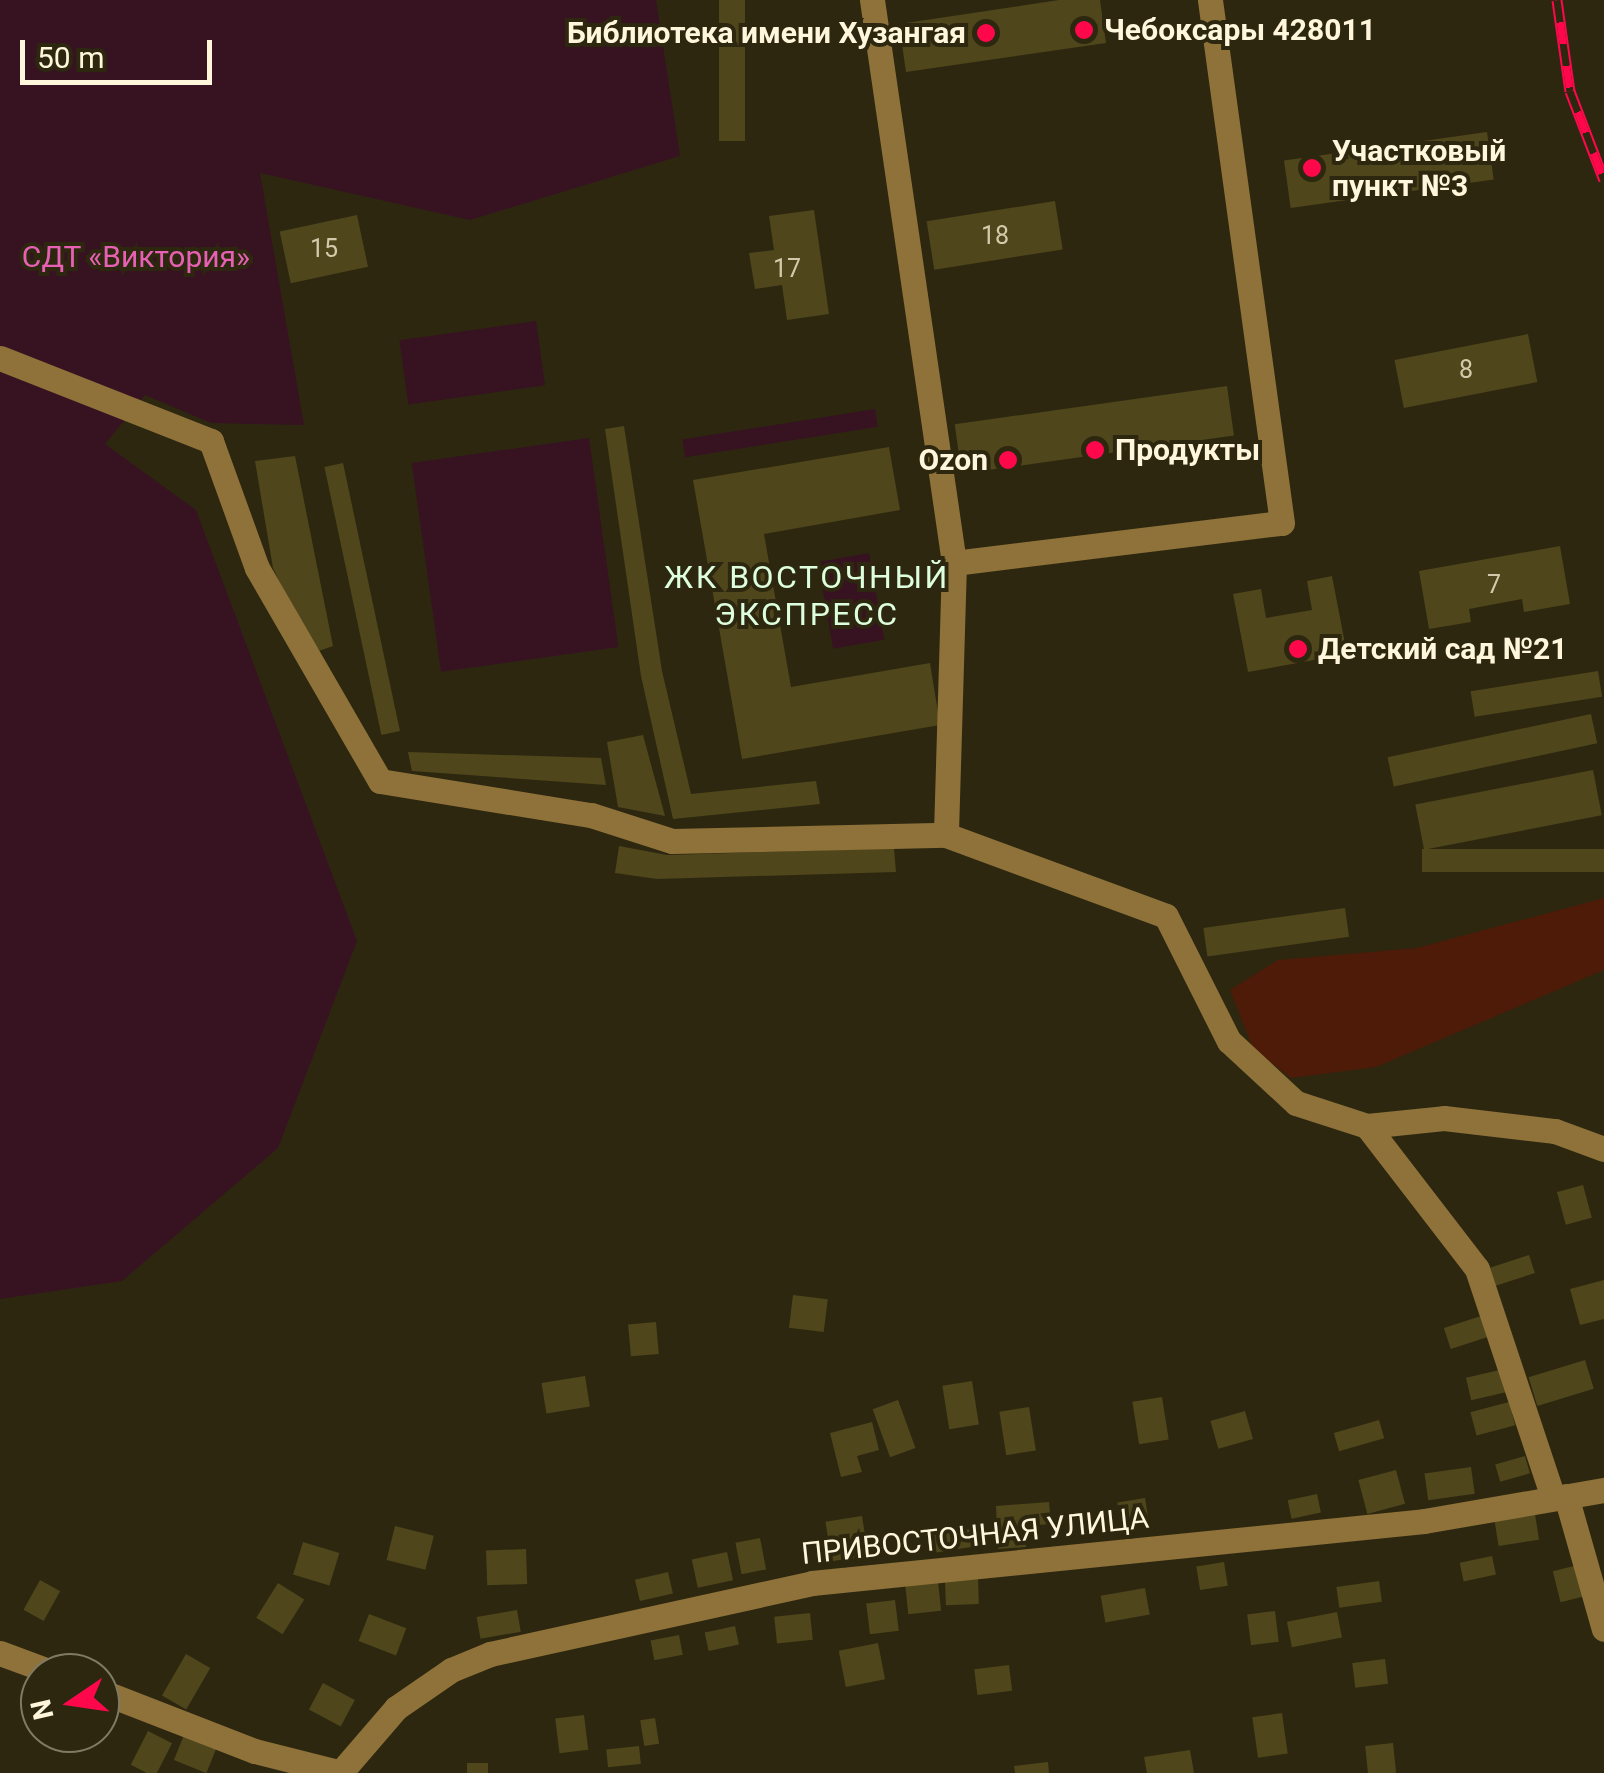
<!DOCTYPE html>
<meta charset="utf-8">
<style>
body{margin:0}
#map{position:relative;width:1604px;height:1773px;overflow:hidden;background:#2d2710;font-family:Roboto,sans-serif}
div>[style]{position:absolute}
.green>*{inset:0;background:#371322;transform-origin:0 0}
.water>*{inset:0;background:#4e1b08}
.building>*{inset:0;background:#4f461b;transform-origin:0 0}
.minor>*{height:25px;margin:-12.5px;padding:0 12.5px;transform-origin:12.5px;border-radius:12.5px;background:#8e7239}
.rail>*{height:11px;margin-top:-5.5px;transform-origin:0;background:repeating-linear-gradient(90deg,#2d2710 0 22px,#ff084b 0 44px);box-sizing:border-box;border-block:2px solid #ff084b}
.dots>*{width:28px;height:28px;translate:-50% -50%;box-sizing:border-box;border:5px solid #2d2710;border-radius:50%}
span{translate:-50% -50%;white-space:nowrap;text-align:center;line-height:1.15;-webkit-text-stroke:8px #2d2710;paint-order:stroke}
.number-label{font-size:25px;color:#d3caac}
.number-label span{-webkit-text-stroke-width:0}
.poi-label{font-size:30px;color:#fff6dc;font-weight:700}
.left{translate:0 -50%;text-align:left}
.right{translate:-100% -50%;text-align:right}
.park-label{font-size:30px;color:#e760b4}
.street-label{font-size:30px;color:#fff6dc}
.neighbourhood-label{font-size:32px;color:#deffde;letter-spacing:2.5px}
.north{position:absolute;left:20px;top:1653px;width:100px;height:100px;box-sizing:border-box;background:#2d2710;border:2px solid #817a62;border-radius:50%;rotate:257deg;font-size:28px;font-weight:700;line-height:40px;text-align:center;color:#fff6dc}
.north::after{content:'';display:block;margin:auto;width:35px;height:45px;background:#ff084b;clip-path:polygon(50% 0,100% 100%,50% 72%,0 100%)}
.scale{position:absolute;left:20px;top:40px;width:192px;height:45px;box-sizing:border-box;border:5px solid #fff6dc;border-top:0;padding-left:12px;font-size:30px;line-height:35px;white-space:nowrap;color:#fff6dc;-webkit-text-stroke:8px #2d2710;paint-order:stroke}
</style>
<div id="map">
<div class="green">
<i style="clip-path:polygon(0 0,656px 0,680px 156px,470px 220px,260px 173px,304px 425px,211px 423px,145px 395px,105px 444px,196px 510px,357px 941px,278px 1148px,122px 1281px,0 1299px)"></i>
<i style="left:536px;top:321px;width:65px;height:138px;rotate:82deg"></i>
<i style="left:875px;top:409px;width:18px;height:195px;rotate:81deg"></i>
<i style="left:589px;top:438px;width:211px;height:179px;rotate:82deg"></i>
<i style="left:869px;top:553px;width:88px;height:52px;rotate:80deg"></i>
</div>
<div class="water">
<i style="clip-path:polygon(1604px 898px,1604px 970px,1376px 1067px,1291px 1078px,1253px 1048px,1230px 990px,1278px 960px,1417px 948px)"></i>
</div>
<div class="building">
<i style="left:719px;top:0;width:26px;height:141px"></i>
<i style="clip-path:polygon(1059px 0,1100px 0,1106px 43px,906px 72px,899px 24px)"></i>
<i style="left:1487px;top:132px;width:48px;height:205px;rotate:82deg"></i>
<i style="left:1055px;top:201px;width:49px;height:130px;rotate:81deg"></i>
<i style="clip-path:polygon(814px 210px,829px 314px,787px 320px,782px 285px,755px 289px,749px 253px,774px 250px,769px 216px)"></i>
<i style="left:357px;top:215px;width:53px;height:79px;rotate:78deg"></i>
<i style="left:1528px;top:334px;width:49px;height:136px;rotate:79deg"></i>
<i style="left:1227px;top:386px;width:50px;height:275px;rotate:82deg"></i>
<i style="clip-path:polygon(624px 426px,662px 671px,691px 794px,816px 781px,820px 804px,673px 819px,641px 676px,605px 429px)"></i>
<i style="clip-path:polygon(889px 447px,900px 510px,764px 534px,791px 687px,930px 663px,940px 725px,742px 759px,693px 480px)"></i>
<i style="clip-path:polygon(295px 456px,333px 646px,313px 653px,273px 568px,255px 461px)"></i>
<i style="left:343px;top:463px;width:274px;height:19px;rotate:78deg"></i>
<i style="clip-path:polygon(1560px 546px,1570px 604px,1524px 612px,1522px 599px,1469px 609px,1471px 622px,1429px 629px,1419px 571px)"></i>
<i style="clip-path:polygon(1332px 576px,1347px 654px,1248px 672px,1233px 594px,1261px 589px,1266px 618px,1312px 610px,1307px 581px)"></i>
<i style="left:1598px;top:671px;width:26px;height:129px;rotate:81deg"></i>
<i style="left:1591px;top:714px;width:30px;height:208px;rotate:78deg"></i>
<i style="clip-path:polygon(643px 735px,665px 816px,618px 807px,607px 742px)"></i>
<i style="clip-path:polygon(408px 752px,601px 758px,606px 785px,412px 771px)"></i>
<i style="left:1593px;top:770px;width:46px;height:181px;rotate:79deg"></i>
<i style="clip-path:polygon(619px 846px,667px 855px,894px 848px,896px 872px,657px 879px,615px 873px)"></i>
<i style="left:1604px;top:849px;width:23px;height:182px;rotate:90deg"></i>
<i style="left:1345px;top:908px;width:29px;height:143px;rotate:82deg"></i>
<i style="left:1583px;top:1185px;width:34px;height:27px;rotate:75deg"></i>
<i style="left:1529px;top:1255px;width:19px;height:42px;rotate:72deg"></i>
<i style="clip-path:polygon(1604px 1280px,1604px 1319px,1580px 1325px,1570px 1289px)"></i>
<i style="left:793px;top:1295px;width:35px;height:33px;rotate:7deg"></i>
<i style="left:1481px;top:1316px;width:22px;height:39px;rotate:72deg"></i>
<i style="left:656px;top:1322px;width:32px;height:28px;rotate:85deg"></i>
<i style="left:1585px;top:1360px;width:30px;height:59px;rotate:73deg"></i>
<i style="left:1504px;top:1369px;width:23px;height:39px;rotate:77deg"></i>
<i style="left:585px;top:1376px;width:31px;height:44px;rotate:81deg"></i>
<i style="left:972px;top:1381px;width:44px;height:30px;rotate:81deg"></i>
<i style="left:1162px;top:1397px;width:43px;height:30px;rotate:81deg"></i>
<i style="left:898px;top:1400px;width:51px;height:27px;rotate:70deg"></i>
<i style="left:1509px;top:1402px;width:24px;height:40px;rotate:75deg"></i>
<i style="left:1029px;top:1407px;width:44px;height:30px;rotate:81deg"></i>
<i style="left:1245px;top:1411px;width:29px;height:36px;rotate:74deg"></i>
<i style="left:1379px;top:1420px;width:19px;height:47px;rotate:74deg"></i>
<i style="clip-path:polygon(872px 1422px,879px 1450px,857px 1456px,862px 1472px,841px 1477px,830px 1433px)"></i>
<i style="left:1525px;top:1456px;width:18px;height:31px;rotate:74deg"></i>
<i style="left:1471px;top:1467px;width:27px;height:47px;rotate:82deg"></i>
<i style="left:1396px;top:1470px;width:35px;height:39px;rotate:75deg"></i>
<i style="left:1317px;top:1494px;width:19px;height:30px;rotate:78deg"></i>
<i style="left:1145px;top:1498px;width:24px;height:28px;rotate:81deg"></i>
<i style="clip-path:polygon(1049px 1502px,1051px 1524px,1024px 1526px,1026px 1547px,998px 1549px,996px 1506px)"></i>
<i style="left:1535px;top:1514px;width:26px;height:41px;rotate:81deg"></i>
<i style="left:862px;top:1516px;width:40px;height:37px;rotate:81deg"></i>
<i style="left:395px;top:1526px;width:40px;height:35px;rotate:14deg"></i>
<i style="left:970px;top:1529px;width:18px;height:40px;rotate:81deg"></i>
<i style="left:760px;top:1538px;width:32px;height:25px;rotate:79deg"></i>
<i style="left:303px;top:1542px;width:38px;height:34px;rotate:17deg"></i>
<i style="left:526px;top:1549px;width:35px;height:40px;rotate:88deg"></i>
<i style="left:727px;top:1552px;width:29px;height:36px;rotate:78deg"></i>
<i style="left:1492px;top:1556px;width:19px;height:33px;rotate:78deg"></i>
<i style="left:1224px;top:1562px;width:24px;height:28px;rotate:81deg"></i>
<i style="left:1578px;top:1565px;width:32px;height:26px;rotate:76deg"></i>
<i style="left:668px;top:1572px;width:22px;height:34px;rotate:77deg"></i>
<i style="left:978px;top:1579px;width:25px;height:33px;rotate:88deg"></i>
<i style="left:40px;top:1580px;width:23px;height:34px;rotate:29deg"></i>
<i style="left:938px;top:1581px;width:30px;height:33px;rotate:84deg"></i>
<i style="left:1379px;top:1581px;width:21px;height:43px;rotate:82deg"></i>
<i style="left:278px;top:1583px;width:31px;height:41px;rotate:32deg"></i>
<i style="left:1145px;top:1588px;width:27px;height:45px;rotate:80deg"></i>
<i style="left:895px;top:1600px;width:31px;height:29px;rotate:83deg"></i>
<i style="left:517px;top:1610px;width:22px;height:41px;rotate:80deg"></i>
<i style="left:1275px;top:1611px;width:31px;height:28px;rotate:83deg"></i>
<i style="left:1337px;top:1612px;width:26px;height:51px;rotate:79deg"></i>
<i style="left:810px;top:1613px;width:27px;height:36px;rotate:84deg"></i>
<i style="left:369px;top:1614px;width:40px;height:29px;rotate:21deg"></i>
<i style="left:735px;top:1626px;width:19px;height:31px;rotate:78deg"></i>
<i style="left:679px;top:1635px;width:20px;height:29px;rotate:79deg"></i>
<i style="left:878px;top:1643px;width:37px;height:40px;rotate:79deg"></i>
<i style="left:186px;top:1654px;width:28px;height:48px;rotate:30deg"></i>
<i style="left:1385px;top:1659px;width:25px;height:33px;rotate:83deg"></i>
<i style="left:1009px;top:1665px;width:26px;height:35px;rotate:83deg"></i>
<i style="left:323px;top:1683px;width:36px;height:30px;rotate:28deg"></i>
<i style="clip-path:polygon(40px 1688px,40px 1727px,24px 1718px)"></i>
<i style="left:1282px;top:1713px;width:41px;height:30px;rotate:82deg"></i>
<i style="left:584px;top:1715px;width:35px;height:29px;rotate:83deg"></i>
<i style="left:655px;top:1718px;width:26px;height:15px;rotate:81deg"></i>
<i style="left:148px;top:1731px;width:27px;height:38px;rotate:27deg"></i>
<i style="left:184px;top:1735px;width:35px;height:27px;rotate:22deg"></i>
<i style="left:1393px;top:1743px;width:30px;height:28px;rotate:84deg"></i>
<i style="left:639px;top:1746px;width:18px;height:33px;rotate:84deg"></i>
<i style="clip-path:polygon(1190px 1750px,1194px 1773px,1147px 1773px,1144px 1757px)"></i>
<i style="clip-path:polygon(1048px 1762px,1049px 1773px,1015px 1773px,1014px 1766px)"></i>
<i style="left:467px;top:1763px;width:21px;height:10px"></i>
</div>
<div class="minor">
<i style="left:872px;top:0;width:569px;rotate:81.71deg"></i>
<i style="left:954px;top:563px;width:272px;rotate:91.7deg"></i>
<i style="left:0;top:358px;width:227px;rotate:21.5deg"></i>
<i style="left:211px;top:441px;width:135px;rotate:70.1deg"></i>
<i style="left:257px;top:568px;width:246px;rotate:60deg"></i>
<i style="left:380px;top:781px;width:214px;rotate:9.2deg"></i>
<i style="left:591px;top:815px;width:85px;rotate:17.8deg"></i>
<i style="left:672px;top:841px;width:274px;rotate:-1.3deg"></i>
<i style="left:946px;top:835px;width:234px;rotate:20.2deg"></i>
<i style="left:1166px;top:916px;width:140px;rotate:63.3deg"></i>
<i style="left:1229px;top:1041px;width:91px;rotate:42.8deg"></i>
<i style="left:1296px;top:1103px;width:75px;rotate:17.9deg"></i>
<i style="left:1367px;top:1126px;width:77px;rotate:-5.9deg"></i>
<i style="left:1444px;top:1118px;width:112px;rotate:6.7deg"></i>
<i style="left:1555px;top:1131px;width:52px;rotate:20.2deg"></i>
<i style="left:954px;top:563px;width:330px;rotate:-7deg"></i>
<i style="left:1282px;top:523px;width:528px;rotate:-97.84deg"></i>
<i style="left:1367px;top:1126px;width:180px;rotate:52.4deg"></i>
<i style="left:1477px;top:1269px;width:241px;rotate:71.6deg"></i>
<i style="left:1566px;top:1496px;width:138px;rotate:74.1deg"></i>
<i style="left:0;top:1653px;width:58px;rotate:20.3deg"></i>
<i style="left:100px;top:1691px;width:166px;rotate:21.2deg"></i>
<i style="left:255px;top:1751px;width:90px;rotate:14.2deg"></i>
<i style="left:341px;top:1772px;width:84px;rotate:-49.3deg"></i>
<i style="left:396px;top:1708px;width:67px;rotate:-34.6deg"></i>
<i style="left:451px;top:1670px;width:42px;rotate:-22.3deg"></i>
<i style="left:490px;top:1654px;width:330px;rotate:-12.4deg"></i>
<i style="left:812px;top:1583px;width:615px;rotate:-5.78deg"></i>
<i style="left:1424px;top:1521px;width:183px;rotate:-9.8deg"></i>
</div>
<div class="rail">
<i style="left:1557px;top:0;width:92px;rotate:81.9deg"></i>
<i style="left:1570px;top:91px;width:95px;rotate:69.1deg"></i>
</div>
<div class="dots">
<i style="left:1084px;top:30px;background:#ff084b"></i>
<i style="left:986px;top:33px;background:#ff084b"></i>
<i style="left:1312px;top:168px;background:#ff084b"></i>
<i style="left:1095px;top:450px;background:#ff084b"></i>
<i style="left:1008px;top:460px;background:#ff084b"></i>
<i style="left:1298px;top:649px;background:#ff084b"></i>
</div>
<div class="number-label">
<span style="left:995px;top:236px">18</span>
<span style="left:324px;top:249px">15</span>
<span style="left:787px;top:269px">17</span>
<span style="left:1466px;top:370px">8</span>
<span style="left:1494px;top:585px">7</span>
</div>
<div class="poi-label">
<span class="left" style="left:1104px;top:30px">Чебоксары 428011</span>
<span class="right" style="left:966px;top:33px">Библиотека имени Хузангая</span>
<span class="left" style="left:1332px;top:168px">Участковый<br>пункт №3</span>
<span class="left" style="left:1115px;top:450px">Продукты</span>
<span class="right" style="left:988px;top:460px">Ozon</span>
<span class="left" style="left:1318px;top:649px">Детский сад №21</span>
</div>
<div class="park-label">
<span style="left:136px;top:257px">СДТ «Виктория»</span>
</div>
<div class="street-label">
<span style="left:975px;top:1536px;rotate:-6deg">ПРИВОСТОЧНАЯ УЛИЦА</span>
</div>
<div class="neighbourhood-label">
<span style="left:807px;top:596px">ЖК ВОСТОЧНЫЙ<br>ЭКСПРЕСС</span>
</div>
<div class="north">N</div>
<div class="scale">50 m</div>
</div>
